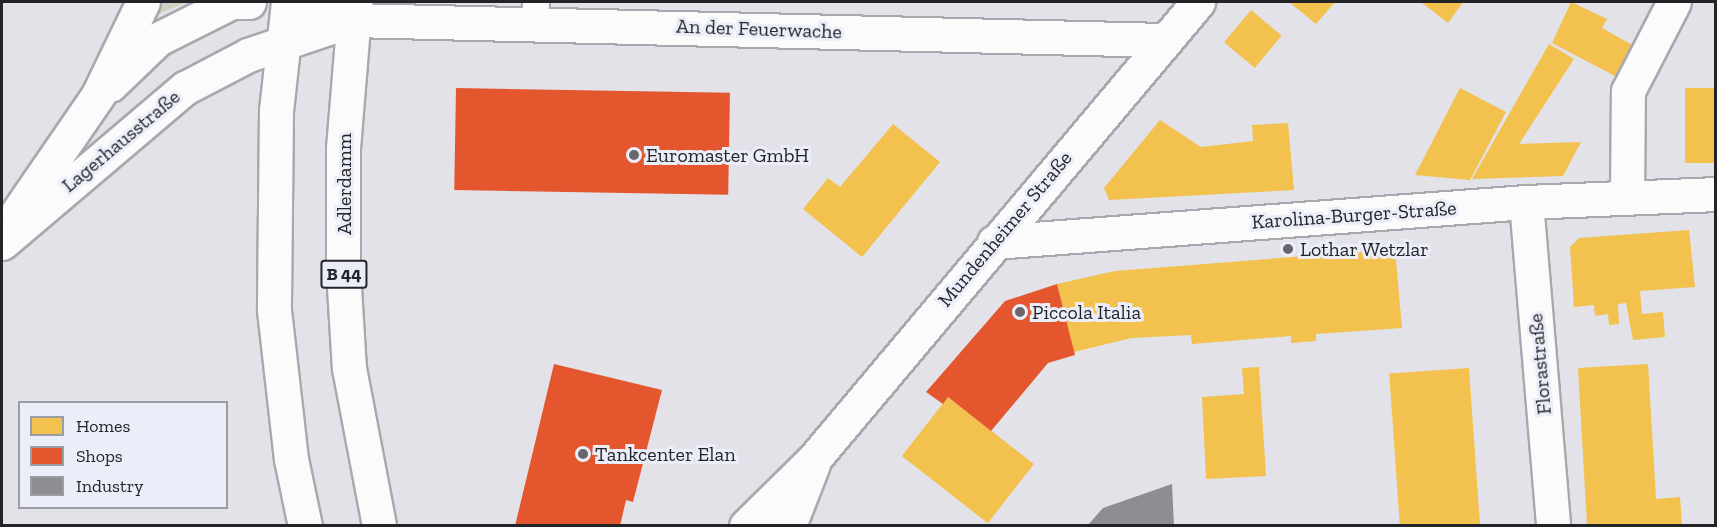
<!DOCTYPE html>
<meta charset="utf-8">
<style>
body{margin:0}
#map{position:relative;width:1717px;height:527px;overflow:hidden;background:#e2e2e8;font-family:"Zilla Slab",serif}
div>[style]{position:absolute}
.green>*{inset:0;background:#ced2be}
.homes>*{inset:0;background:#f2c14e;transform-origin:0 0}
.shops>*{inset:0;background:#e4572e;transform-origin:0 0}
.industry>*{inset:0;background:#8d8d92}
.roads{filter:drop-shadow(2px 0 #a8a9ae) drop-shadow(-2px 0 #a8a9ae) drop-shadow(0 2px #a8a9ae) drop-shadow(0 -2px #a8a9ae)}
.service>*{height:26px;margin:-13px;padding:0 13px;transform-origin:13px;border-radius:13px;background:#fbfbfc}
.minor>*{height:33px;margin:-16.5px;padding:0 16.5px;transform-origin:16.5px;border-radius:16.5px;background:#fbfbfc}
.tertiary>*{height:33px;margin:-16.5px;padding:0 16.5px;transform-origin:16.5px;border-radius:16.5px;background:#fbfbfc}
.primary>*{height:33px;margin:-16.5px;padding:0 16.5px;transform-origin:16.5px;border-radius:16.5px;background:#fbfbfc}
.dots>*{width:16px;height:16px;translate:-50% -50%;box-sizing:border-box;border:3px solid #ebeef9;border-radius:50%}
span{translate:-50% -50%;white-space:nowrap;text-align:center;line-height:1.15;-webkit-text-stroke:6px #ebeef9;paint-order:stroke}
.shield-label span{padding:2px 4px;background:#ebeef9;border:2px solid;border-radius:4px;-webkit-text-stroke-width:0}
.shield-label{font-size:18px;color:#232428;font-weight:700}
.street-label{font-size:20px;color:#232428}
.poi-label{font-size:20px;color:#232428}
.left{translate:0 -50%;text-align:left}
.frame{position:absolute;inset:0;border:3px solid #232428;pointer-events:none}
.legend{position:absolute;left:18px;top:401px;width:210px;height:108px;box-sizing:border-box;background:#ebeef9;border:2px solid #9b9da5;margin:0;padding:8px 10px;list-style:none;font-size:18px;color:#232428}
.legend li{display:flex;align-items:center;gap:12px;height:30px}
.legend b{width:30px;border:2px solid #9b9da5}
</style>
<div id="map">
<div class="green">
<i style="clip-path:polygon(164px 2px,187px 2px,156px 15px)"></i>
</div>
<div class="homes">
<i style="clip-path:polygon(1289px 2px,1335px 2px,1316px 24px)"></i>
<i style="clip-path:polygon(1421px 2px,1463px 2px,1448px 23px)"></i>
<i style="clip-path:polygon(1571px 2px,1607px 19px,1602px 28px,1632px 45px,1615px 76px,1552px 43px)"></i>
<i style="left:1251px;top:10px;width:40px;height:42px;rotate:40deg"></i>
<i style="clip-path:polygon(1549px 44px,1574px 59px,1519px 144px,1581px 142px,1563px 176px,1472px 179px)"></i>
<i style="clip-path:polygon(1460px 88px,1506px 112px,1470px 180px,1415px 175px)"></i>
<i style="left:1716px;top:88px;width:75px;height:31px;rotate:90deg"></i>
<i style="clip-path:polygon(1160px 120px,1201px 147px,1253px 141px,1252px 125px,1288px 123px,1294px 190px,1109px 200px,1104px 188px)"></i>
<i style="clip-path:polygon(893px 124px,940px 162px,862px 257px,803px 209px,828px 178px,840px 187px)"></i>
<i style="clip-path:polygon(1689px 230px,1695px 287px,1640px 291px,1642px 314px,1663px 312px,1665px 337px,1633px 340px,1626px 303px,1618px 304px,1619px 324px,1609px 325px,1608px 314px,1595px 316px,1594px 305px,1574px 307px,1570px 247px,1579px 238px)"></i>
<i style="clip-path:polygon(1395px 249px,1402px 328px,1316px 334px,1316px 341px,1291px 343px,1291px 336px,1192px 344px,1191px 335px,1131px 338px,1074px 352px,1057px 284px,1115px 271px)"></i>
<i style="clip-path:polygon(1648px 364px,1656px 499px,1680px 497px,1682px 524px,1587px 525px,1578px 368px)"></i>
<i style="clip-path:polygon(1259px 367px,1266px 476px,1206px 479px,1202px 397px,1244px 394px,1242px 368px)"></i>
<i style="left:1469px;top:368px;width:157px;height:80px;rotate:86deg"></i>
<i style="left:948px;top:397px;width:109px;height:75px;rotate:38deg"></i>
</div>
<div class="shops">
<i style="left:456px;top:88px;width:274px;height:102px;rotate:1deg"></i>
<i style="clip-path:polygon(1057px 284px,1075px 355px,1048px 363px,991px 431px,948px 397px,943px 404px,926px 392px,1005px 301px)"></i>
<i style="clip-path:polygon(554px 364px,662px 390px,633px 502px,626px 500px,620px 526px,515px 526px)"></i>
</div>
<div class="industry">
<i style="clip-path:polygon(1172px 484px,1174px 526px,1087px 526px,1103px 508px)"></i>
</div>
<div class="roads">
<div class="service">
<i style="left:535px;top:23px;width:21px;rotate:-87deg"></i>
</div>
<div class="minor">
<i style="left:352px;top:20px;width:814px;rotate:1.41deg"></i>
<i style="left:1627px;top:198px;width:107px;rotate:-89.5deg"></i>
<i style="left:1628px;top:91px;width:100px;rotate:-62.7deg"></i>
<i style="left:1526px;top:202px;width:325px;rotate:85.2deg"></i>
<i style="left:994px;top:242px;width:534px;rotate:-4.3deg"></i>
<i style="left:1526px;top:202px;width:190px;rotate:-2.4deg"></i>
<i style="left:746px;top:526px;width:95px;rotate:-44.6deg"></i>
<i style="left:814px;top:459px;width:597px;rotate:-49.96deg"></i>
<i style="left:789px;top:526px;width:66px;rotate:-68.8deg"></i>
</div>
<div class="tertiary">
<i style="left:297px;top:2px;width:58px;rotate:18.1deg"></i>
<i style="left:110px;top:85px;width:66px;rotate:-43.8deg"></i>
<i style="left:158px;top:39px;width:83px;rotate:-26.6deg"></i>
<i style="left:232px;top:2px;width:17px"></i>
<i style="left:17px;top:213px;width:143px;rotate:-55.5deg"></i>
<i style="left:98px;top:95px;width:103px;rotate:-64.2deg"></i>
<i style="left:2px;top:243px;width:240px;rotate:-40.3deg"></i>
<i style="left:185px;top:88px;width:71px;rotate:-27.6deg"></i>
<i style="left:248px;top:55px;width:110px;rotate:-18.6deg"></i>
</div>
<div class="primary">
<i style="left:288px;top:2px;width:109px;rotate:96.3deg"></i>
<i style="left:276px;top:110px;width:200px;rotate:90.6deg"></i>
<i style="left:274px;top:310px;width:150px;rotate:83.5deg"></i>
<i style="left:291px;top:459px;width:68px;rotate:78.2deg"></i>
<i style="left:355px;top:2px;width:147px;rotate:94.7deg"></i>
<i style="left:343px;top:149px;width:122px;rotate:90deg"></i>
<i style="left:343px;top:271px;width:97px;rotate:86.5deg"></i>
<i style="left:349px;top:368px;width:161px;rotate:79.2deg"></i>
</div>
</div>
<div class="dots">
<i style="left:634px;top:155px;background:#66666b"></i>
<i style="left:1288px;top:249px;background:#66666b"></i>
<i style="left:1020px;top:312px;background:#66666b"></i>
<i style="left:583px;top:454px;background:#66666b"></i>
</div>
<div class="shield-label">
<span style="left:344px;top:274px">B 44</span>
</div>
<div class="street-label">
<span style="left:759px;top:29px;rotate:2deg">An der Feuerwache</span>
<span style="left:121px;top:141px;rotate:-40deg">Lagerhausstraße</span>
<span style="left:344px;top:184px;rotate:-90deg">Adlerdamm</span>
<span style="left:1354px;top:215px;rotate:-4deg">Karolina-Burger-Straße</span>
<span style="left:1005px;top:229px;rotate:-50deg">Mundenheimer Straße</span>
<span style="left:1540px;top:364px;rotate:-95deg">Florastraße</span>
</div>
<div class="poi-label">
<span class="left" style="left:646px;top:155px">Euromaster GmbH</span>
<span class="left" style="left:1300px;top:249px">Lothar Wetzlar</span>
<span class="left" style="left:1032px;top:312px">Piccola Italia</span>
<span class="left" style="left:595px;top:454px">Tankcenter Elan</span>
</div>
<div class="frame"></div>
<ul class="legend">
<li><b style="height:16px;background:#f2c14e"></b>Homes</li>
<li><b style="height:16px;background:#e4572e"></b>Shops</li>
<li><b style="height:16px;background:#8d8d92"></b>Industry</li>
</ul>
</div>
